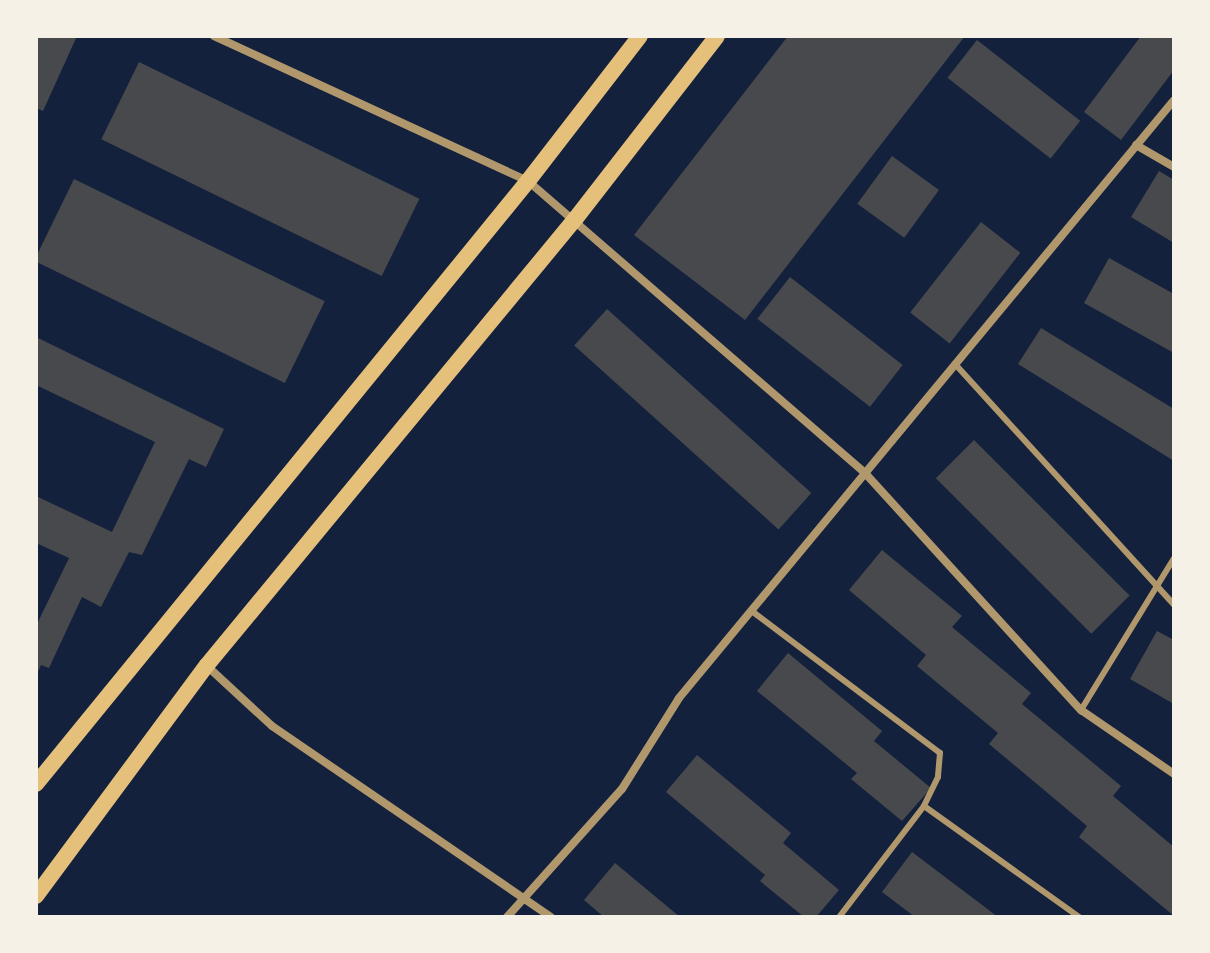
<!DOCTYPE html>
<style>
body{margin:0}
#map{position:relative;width:1210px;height:953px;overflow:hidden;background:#14213d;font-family:"Times New Roman",serif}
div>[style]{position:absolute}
.building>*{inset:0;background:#48494c;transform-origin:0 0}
.service>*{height:6px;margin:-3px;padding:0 3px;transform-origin:3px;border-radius:3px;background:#b1986c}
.minor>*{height:8px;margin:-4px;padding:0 4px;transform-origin:4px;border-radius:4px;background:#b1986c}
.secondary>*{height:16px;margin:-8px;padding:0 8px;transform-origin:8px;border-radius:8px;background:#e5c07b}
span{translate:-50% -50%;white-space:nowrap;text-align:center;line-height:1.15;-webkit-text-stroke:6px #f6f1e7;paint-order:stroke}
.frame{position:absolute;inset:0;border:38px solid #f6f1e7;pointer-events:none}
</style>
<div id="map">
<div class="building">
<i style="clip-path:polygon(36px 36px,77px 36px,43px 111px,36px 108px)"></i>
<i style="clip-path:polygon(788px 36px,965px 36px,745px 320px,634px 235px)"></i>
<i style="clip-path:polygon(1141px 36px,1174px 36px,1174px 70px,1121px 140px,1084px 112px)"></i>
<i style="left:977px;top:40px;width:131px;height:48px;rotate:38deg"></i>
<i style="left:139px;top:62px;width:312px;height:86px;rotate:26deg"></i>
<i style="left:892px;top:156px;width:58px;height:59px;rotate:36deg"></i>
<i style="clip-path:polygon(1159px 171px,1174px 180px,1174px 243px,1131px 217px)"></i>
<i style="left:74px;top:179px;width:279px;height:91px;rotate:26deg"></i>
<i style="left:981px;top:222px;width:50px;height:115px;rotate:38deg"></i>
<i style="clip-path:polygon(1109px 258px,1174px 294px,1174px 353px,1084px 303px)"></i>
<i style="left:790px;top:277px;width:143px;height:53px;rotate:38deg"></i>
<i style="left:607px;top:309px;width:275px;height:49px;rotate:42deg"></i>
<i style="clip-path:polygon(1041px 328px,1174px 409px,1174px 461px,1018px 364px)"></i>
<i style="clip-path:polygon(36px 337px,224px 429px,206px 467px,189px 459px,142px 555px,129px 552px,101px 607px,82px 597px,49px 668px,41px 665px,36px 676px,36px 626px,69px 558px,36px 543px,36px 496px,112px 532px,155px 442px,36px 385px)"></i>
<i style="left:974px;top:440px;width:220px;height:54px;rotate:45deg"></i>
<i style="clip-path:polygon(882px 550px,962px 616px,952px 627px,1031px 693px,1022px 704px,1121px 786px,1113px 796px,1174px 847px,1174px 916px,1079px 837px,1087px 826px,989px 744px,998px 733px,917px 666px,926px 655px,849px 590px)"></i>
<i style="clip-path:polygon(1157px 631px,1174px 640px,1174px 704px,1130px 679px)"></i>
<i style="clip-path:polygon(788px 653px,882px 731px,874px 741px,931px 788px,902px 821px,851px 779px,857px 773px,757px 691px)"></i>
<i style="clip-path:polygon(697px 755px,791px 833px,783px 843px,839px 890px,816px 917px,804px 917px,760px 881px,765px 875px,666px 792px)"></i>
<i style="clip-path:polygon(912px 852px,998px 917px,915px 917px,882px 892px)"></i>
<i style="clip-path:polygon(615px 863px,680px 917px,604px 917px,584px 900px)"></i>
</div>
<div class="service">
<i style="left:955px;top:364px;width:326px;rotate:47.7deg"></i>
<i style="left:753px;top:612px;width:234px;rotate:37deg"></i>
<i style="left:940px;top:753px;width:24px;rotate:95deg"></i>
<i style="left:938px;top:777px;width:32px;rotate:116deg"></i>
<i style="left:924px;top:806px;width:140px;rotate:127.4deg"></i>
<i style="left:1081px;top:710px;width:178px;rotate:-58.5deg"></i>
<i style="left:924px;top:806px;width:191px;rotate:35.6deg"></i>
</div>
<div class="minor">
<i style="left:214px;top:36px;width:346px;rotate:24.8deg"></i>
<i style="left:528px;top:181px;width:446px;rotate:40.9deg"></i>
<i style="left:865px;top:473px;width:321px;rotate:47.7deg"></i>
<i style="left:1081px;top:710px;width:113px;rotate:34.5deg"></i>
<i style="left:1136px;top:145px;width:44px;rotate:30.1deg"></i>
<i style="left:207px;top:666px;width:88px;rotate:42.7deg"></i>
<i style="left:272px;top:726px;width:338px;rotate:34.4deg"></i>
<i style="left:507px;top:917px;width:172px;rotate:-48.1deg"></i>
<i style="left:622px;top:789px;width:107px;rotate:-57.9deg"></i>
<i style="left:679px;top:698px;width:776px;rotate:-50.38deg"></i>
</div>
<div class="secondary">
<i style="left:36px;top:784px;width:778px;rotate:-50.79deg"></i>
<i style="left:528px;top:181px;width:183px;rotate:-52.3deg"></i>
<i style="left:36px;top:896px;width:287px;rotate:-53.5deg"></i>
<i style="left:207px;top:665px;width:580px;rotate:-50.46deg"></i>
<i style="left:576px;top:218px;width:230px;rotate:-52.2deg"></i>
</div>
<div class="frame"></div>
</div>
